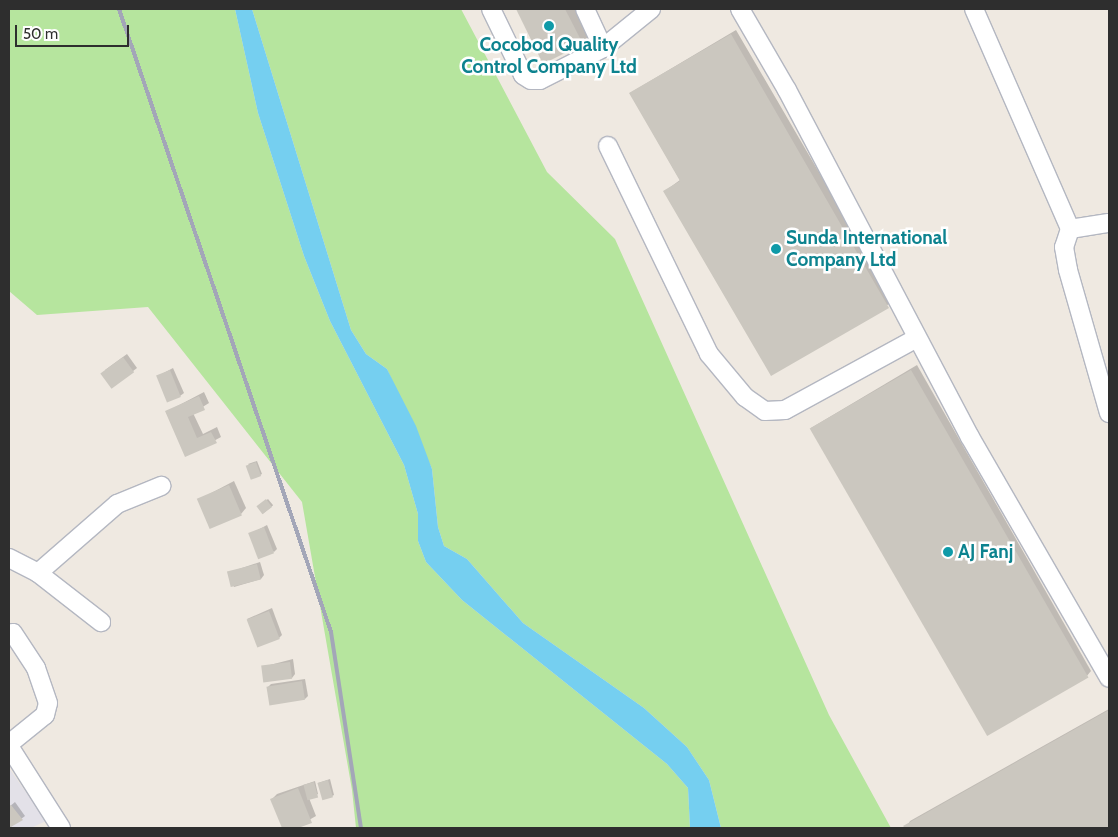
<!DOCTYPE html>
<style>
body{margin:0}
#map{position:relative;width:1118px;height:837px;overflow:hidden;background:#efe9e1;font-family:Cabin,sans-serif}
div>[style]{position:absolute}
.industrial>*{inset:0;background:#e3e1e8}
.green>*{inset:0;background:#b6e59e}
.water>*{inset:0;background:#75cff0}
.shadow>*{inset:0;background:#0003;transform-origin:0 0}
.building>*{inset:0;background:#cbc7bf;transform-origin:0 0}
.roads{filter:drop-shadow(1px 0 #b4b7c1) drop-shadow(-1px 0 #b4b7c1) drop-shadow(0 1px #b4b7c1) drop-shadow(0 -1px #b4b7c1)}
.minor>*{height:18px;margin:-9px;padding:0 9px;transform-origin:9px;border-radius:9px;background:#fff}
.rail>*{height:4px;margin:-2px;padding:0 2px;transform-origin:2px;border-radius:2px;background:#a3a6b8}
.dots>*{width:14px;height:14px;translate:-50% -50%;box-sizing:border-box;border:2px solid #fff;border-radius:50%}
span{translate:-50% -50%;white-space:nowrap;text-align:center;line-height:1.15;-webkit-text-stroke:5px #fff;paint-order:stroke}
.culture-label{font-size:19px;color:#0d838f;font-weight:700}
.left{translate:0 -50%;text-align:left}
.frame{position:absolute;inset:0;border:10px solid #2e2e2e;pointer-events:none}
.scale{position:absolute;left:15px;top:25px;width:114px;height:22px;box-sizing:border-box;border:2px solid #2e2e2e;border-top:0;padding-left:6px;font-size:15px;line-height:18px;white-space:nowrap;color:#2e2e2e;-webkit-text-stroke:4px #fff;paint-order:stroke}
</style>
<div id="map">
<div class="industrial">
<i style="clip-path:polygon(9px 768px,46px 821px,31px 828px,9px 828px)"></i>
</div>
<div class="green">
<i style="clip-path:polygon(9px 9px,235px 9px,258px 113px,304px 256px,330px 321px,404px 465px,418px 514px,418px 541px,426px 562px,462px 600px,667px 764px,688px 788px,690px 828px,356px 828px,352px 790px,302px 502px,148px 307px,37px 315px,9px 291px)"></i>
<i style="clip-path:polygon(252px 9px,461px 9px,547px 172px,615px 239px,829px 715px,891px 828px,721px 828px,709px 780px,687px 747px,644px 708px,523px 623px,467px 559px,444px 546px,438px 527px,432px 469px,387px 369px,366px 354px,351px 330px)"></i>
</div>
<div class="water">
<i style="clip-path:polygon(235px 9px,252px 9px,351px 330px,366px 354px,387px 369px,416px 426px,432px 469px,438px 527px,444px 546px,467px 559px,523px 623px,644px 708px,687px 747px,709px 780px,721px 828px,690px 828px,688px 788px,667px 764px,462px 600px,426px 562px,418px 541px,418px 514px,404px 465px,330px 321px,304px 256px,258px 113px)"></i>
</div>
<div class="shadow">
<i style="clip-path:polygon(517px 9px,576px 9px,589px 36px,582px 43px,543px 62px)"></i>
<i style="clip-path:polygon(736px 30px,894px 301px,771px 374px,665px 191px,680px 180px,630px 93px)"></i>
<i style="clip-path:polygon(127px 354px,137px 368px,112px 387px,105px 370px)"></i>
<i style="clip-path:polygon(917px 365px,1091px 671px,1086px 677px,811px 428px)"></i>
<i style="clip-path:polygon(173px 368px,184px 393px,180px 396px,158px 376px)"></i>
<i style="clip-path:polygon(204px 392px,209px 403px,193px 413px,203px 434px,217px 427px,221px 437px,186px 456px,166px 412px)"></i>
<i style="clip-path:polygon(257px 461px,262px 474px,260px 475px,248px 464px)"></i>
<i style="clip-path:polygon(234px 481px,246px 508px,241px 514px,198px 500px)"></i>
<i style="left:268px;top:499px;width:8px;height:13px;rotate:50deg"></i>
<i style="clip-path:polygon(267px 525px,277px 549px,274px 552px,250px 534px)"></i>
<i style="clip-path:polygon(260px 562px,264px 575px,261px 579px,234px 587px,230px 574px,233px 571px)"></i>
<i style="clip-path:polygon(272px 608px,282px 635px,279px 638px,247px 619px)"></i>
<i style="clip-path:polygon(293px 659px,295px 674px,292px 678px,262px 667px)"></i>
<i style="clip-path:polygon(305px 679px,308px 696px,305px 699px,268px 687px,271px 684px)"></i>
<i style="clip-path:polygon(1109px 709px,1109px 828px,906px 828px,910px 821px)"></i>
<i style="clip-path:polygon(330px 779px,334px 795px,332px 796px,318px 783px)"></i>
<i style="clip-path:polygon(315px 781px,318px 794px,309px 798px,316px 816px,295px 828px,283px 828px,272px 799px,277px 794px)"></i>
<i style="clip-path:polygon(15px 802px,25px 816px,9px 828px,9px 807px)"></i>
</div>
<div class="building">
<i style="clip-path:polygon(516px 9px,565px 9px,583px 44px,543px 64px)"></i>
<i style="clip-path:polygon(731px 34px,889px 308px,771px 376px,663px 191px,680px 181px,629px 93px)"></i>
<i style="left:123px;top:357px;width:19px;height:28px;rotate:54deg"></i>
<i style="left:170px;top:370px;width:29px;height:15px;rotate:68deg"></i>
<i style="left:911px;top:370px;width:355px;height:117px;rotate:60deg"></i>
<i style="clip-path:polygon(199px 396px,205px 410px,188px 417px,197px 438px,211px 432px,217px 443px,185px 457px,165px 411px)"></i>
<i style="left:256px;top:462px;width:15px;height:11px;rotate:70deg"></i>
<i style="left:229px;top:485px;width:33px;height:35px;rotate:67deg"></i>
<i style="left:266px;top:499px;width:10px;height:12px;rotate:53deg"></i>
<i style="left:264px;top:527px;width:28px;height:17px;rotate:69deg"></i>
<i style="left:257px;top:564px;width:16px;height:31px;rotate:76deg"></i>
<i style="left:269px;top:611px;width:30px;height:24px;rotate:69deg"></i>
<i style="left:290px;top:662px;width:17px;height:29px;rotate:83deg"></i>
<i style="left:302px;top:681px;width:19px;height:36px;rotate:81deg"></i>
<i style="clip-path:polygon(1109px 710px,1109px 828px,905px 828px,903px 826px)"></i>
<i style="left:328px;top:780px;width:18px;height:11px;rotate:74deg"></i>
<i style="left:314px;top:782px;width:16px;height:11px;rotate:75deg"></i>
<i style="clip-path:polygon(298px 788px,312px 823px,298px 828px,282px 828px,270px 799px)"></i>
<i style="clip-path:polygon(11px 805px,23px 820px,9px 828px,9px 806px)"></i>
</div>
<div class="roads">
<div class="minor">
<i style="left:491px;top:9px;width:73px;rotate:64.1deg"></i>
<i style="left:523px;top:75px;width:9px;rotate:32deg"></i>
<i style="left:531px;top:80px;width:9px"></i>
<i style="left:540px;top:80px;width:71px;rotate:-26.9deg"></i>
<i style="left:603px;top:48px;width:62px;rotate:-39.1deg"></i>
<i style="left:585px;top:9px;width:43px;rotate:65.2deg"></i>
<i style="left:740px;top:9px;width:94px;rotate:59.9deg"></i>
<i style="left:787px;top:90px;width:392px;rotate:62.2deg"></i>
<i style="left:970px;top:437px;width:278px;rotate:60deg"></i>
<i style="left:974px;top:9px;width:240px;rotate:66.4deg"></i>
<i style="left:1070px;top:229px;width:19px;rotate:108deg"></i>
<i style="left:1064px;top:247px;width:23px;rotate:80deg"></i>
<i style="left:1068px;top:270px;width:149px;rotate:74deg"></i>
<i style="left:608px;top:146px;width:231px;rotate:64.1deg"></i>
<i style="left:709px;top:354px;width:56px;rotate:50.1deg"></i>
<i style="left:745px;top:397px;width:24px;rotate:35deg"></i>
<i style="left:765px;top:411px;width:20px;rotate:-3deg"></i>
<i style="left:785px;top:410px;width:150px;rotate:-28.6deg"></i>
<i style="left:1070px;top:229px;width:39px;rotate:-9deg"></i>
<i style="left:9px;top:558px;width:33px;rotate:27deg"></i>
<i style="left:38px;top:573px;width:80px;rotate:37.9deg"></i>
<i style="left:38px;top:573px;width:105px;rotate:-41.1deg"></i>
<i style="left:117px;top:504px;width:48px;rotate:-22.2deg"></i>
<i style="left:9px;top:744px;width:46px;rotate:-38.9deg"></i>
<i style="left:45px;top:715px;width:12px;rotate:-76deg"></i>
<i style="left:48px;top:703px;width:37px;rotate:-109deg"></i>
<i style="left:36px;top:668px;width:42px;rotate:-123.3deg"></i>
<i style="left:9px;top:746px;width:97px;rotate:57.6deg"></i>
</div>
</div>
<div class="rail">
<i style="left:119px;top:9px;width:658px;rotate:71.21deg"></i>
<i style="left:331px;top:632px;width:198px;rotate:81.3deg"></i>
</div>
<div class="dots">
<i style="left:549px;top:26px;background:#0f9aa8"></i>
<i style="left:776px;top:249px;background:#0f9aa8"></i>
<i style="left:948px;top:552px;background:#0f9aa8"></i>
</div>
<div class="culture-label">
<span style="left:549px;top:56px">Cocobod Quality<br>Control Company Ltd</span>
<span class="left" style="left:786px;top:249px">Sunda International<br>Company Ltd</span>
<span class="left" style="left:958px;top:552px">AJ Fanj</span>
</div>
<div class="frame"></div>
<div class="scale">50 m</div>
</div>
